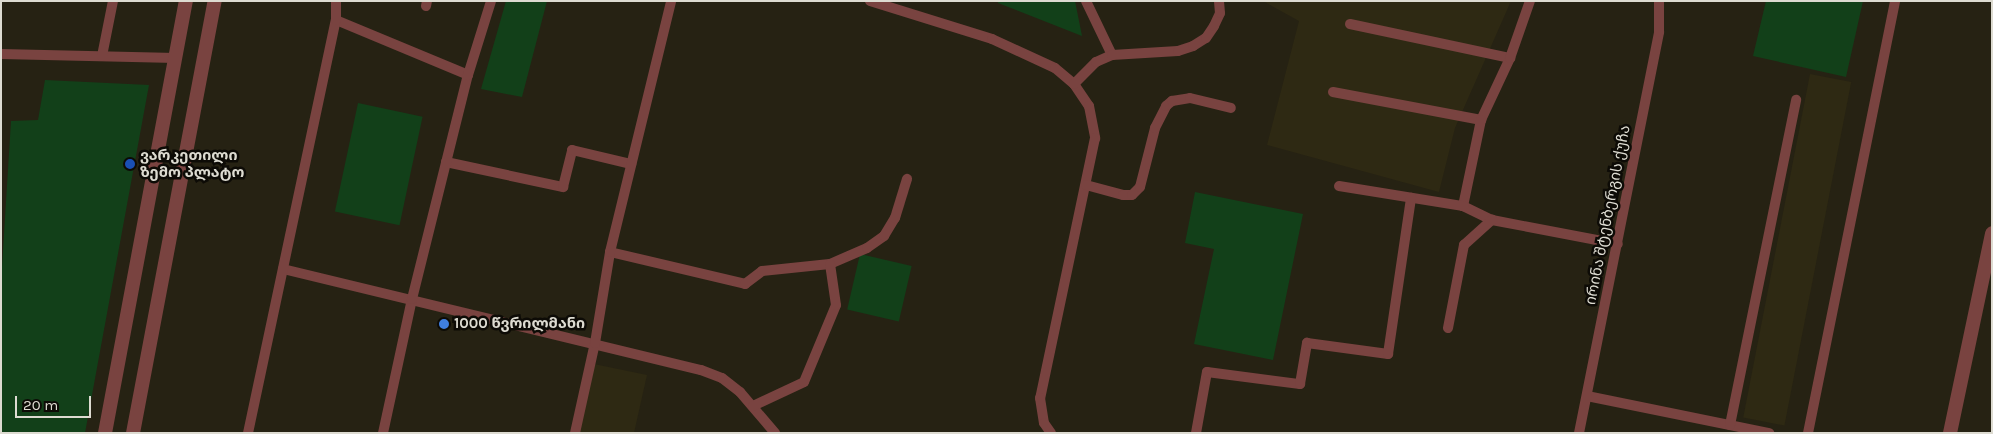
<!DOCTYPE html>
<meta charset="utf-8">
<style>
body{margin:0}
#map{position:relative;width:1993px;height:434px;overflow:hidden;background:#262213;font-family:Karla,"Noto Sans Georgian",sans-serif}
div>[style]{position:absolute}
.built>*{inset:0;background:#2e2913;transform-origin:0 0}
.green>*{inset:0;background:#124019;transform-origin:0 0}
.service>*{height:10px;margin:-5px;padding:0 5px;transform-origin:5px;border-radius:5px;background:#794340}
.tertiary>*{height:14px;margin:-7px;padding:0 7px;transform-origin:7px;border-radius:7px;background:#794340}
.dots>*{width:14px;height:14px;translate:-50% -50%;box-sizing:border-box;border:2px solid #0d0b06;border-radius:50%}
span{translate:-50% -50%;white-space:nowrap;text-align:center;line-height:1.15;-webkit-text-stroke:5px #0d0b06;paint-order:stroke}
.poi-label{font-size:15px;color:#dddbd1;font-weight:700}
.left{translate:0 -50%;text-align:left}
.street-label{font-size:15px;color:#dddbd1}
.frame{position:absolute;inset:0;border:2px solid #dddbd1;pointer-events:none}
.scale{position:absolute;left:15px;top:396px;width:76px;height:22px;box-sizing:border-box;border:2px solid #dddbd1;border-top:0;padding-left:6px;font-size:15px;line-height:18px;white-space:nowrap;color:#dddbd1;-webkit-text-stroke:4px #0d0b06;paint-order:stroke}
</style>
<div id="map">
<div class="built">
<i style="clip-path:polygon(1263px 1px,1511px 1px,1455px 128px,1439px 192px,1267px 145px,1299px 21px)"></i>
<i style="left:1810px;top:74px;width:42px;height:350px;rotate:11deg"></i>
<i style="clip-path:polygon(594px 364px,647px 375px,634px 433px,579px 433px)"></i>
</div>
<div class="green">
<i style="clip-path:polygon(506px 1px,547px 1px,522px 97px,481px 89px)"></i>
<i style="clip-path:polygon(998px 1px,1075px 1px,1082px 36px,998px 3px)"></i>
<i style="clip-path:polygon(1766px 1px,1863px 1px,1846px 77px,1753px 56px)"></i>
<i style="clip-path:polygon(45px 80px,149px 85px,85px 433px,1px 433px,1px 283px,11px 121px,38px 120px)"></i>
<i style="left:358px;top:103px;width:66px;height:111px;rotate:12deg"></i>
<i style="clip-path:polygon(1195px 192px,1303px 214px,1273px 360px,1194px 344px,1214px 249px,1185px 243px)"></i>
<i style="left:860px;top:254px;width:53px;height:57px;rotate:13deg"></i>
</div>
<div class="service">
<i style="left:870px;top:1px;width:128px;rotate:17.3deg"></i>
<i style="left:992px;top:39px;width:69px;rotate:24.7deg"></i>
<i style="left:1055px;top:68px;width:25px;rotate:40deg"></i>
<i style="left:1074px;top:84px;width:27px;rotate:56deg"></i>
<i style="left:1089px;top:106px;width:33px;rotate:79deg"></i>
<i style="left:1095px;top:138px;width:266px;rotate:101.9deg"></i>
<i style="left:1040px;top:398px;width:25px;rotate:81deg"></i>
<i style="left:1044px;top:423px;width:12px;rotate:55deg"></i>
<i style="left:1086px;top:1px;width:60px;rotate:64.3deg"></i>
<i style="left:426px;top:6px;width:5px;rotate:-79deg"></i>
<i style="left:336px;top:20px;width:143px;rotate:22.6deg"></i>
<i style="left:1350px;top:24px;width:164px;rotate:12deg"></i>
<i style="left:1px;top:54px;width:175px;rotate:1.3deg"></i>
<i style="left:102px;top:56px;width:56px;rotate:-78.7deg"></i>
<i style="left:1074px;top:84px;width:31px;rotate:-45deg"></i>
<i style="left:1096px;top:62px;width:17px;rotate:-24deg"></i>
<i style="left:1112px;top:55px;width:66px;rotate:-3.5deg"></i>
<i style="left:1178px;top:51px;width:16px;rotate:-18deg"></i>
<i style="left:1193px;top:46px;width:15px;rotate:-32deg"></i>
<i style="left:1206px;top:38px;width:14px;rotate:-56deg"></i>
<i style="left:1214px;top:26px;width:14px;rotate:-65deg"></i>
<i style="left:1220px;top:13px;width:12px;rotate:-95deg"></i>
<i style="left:1333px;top:92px;width:151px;rotate:10.7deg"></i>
<i style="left:1481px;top:120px;width:68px;rotate:-64.9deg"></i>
<i style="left:1510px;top:58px;width:60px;rotate:-70.7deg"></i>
<i style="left:1481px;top:120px;width:88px;rotate:101.8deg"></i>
<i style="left:1463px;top:206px;width:32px;rotate:26deg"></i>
<i style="left:1492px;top:220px;width:128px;rotate:10.8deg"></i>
<i style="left:446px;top:162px;width:120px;rotate:12.1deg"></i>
<i style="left:563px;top:187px;width:38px;rotate:-76deg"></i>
<i style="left:572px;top:150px;width:61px;rotate:13.3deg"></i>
<i style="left:1086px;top:185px;width:38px;rotate:15deg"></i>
<i style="left:1123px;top:195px;width:9px"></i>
<i style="left:1132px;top:195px;width:11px;rotate:-45deg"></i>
<i style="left:1140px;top:187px;width:61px;rotate:-75.7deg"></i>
<i style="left:1155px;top:128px;width:25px;rotate:-63deg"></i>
<i style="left:1166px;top:106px;width:8px;rotate:-40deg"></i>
<i style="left:1172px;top:101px;width:18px;rotate:-9deg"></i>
<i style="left:1190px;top:98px;width:42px;rotate:13.7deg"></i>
<i style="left:1339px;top:186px;width:126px;rotate:9.2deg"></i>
<i style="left:610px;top:252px;width:139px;rotate:13.3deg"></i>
<i style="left:745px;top:284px;width:21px;rotate:-37deg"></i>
<i style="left:762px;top:271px;width:68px;rotate:-5.9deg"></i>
<i style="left:830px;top:264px;width:40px;rotate:-23.4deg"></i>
<i style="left:867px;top:248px;width:21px;rotate:-35deg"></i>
<i style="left:884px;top:236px;width:21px;rotate:-59deg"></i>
<i style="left:895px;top:218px;width:41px;rotate:-72.9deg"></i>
<i style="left:283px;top:269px;width:430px;rotate:13.6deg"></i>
<i style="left:701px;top:370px;width:22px;rotate:21deg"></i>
<i style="left:722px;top:378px;width:23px;rotate:38deg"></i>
<i style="left:740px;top:392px;width:54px;rotate:49.5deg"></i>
<i style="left:1448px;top:328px;width:85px;rotate:-79.1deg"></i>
<i style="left:1464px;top:245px;width:38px;rotate:-42deg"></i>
<i style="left:1587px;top:396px;width:186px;rotate:11.5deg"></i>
<i style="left:753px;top:406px;width:56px;rotate:-25.2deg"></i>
<i style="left:804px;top:382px;width:83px;rotate:-67.4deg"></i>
<i style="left:836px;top:305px;width:41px;rotate:-98.3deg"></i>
<i style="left:1730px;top:425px;width:332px;rotate:-78.5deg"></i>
<i style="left:248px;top:433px;width:422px;rotate:-78deg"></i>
<i style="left:336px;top:20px;width:19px;rotate:-90deg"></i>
<i style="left:383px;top:433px;width:137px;rotate:-77.8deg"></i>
<i style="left:412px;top:299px;width:231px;rotate:-76deg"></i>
<i style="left:468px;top:75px;width:77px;rotate:-72.7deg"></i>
<i style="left:575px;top:433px;width:92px;rotate:-77.5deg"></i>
<i style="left:595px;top:343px;width:92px;rotate:-80.6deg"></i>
<i style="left:610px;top:252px;width:258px;rotate:-76.3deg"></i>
<i style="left:1196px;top:433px;width:62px;rotate:-79.8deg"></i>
<i style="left:1207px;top:372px;width:94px;rotate:7.4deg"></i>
<i style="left:1300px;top:384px;width:42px;rotate:-80.3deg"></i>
<i style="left:1307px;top:343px;width:82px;rotate:7.7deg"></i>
<i style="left:1388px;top:354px;width:158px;rotate:-81.6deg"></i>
<i style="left:1579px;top:433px;width:409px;rotate:-78.7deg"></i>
<i style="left:1659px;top:32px;width:31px;rotate:-90deg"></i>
<i style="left:1808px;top:433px;width:441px;rotate:-78.6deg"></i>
</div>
<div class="tertiary">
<i style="left:105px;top:433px;width:440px;rotate:-79.4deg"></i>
<i style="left:133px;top:433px;width:440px;rotate:-79.3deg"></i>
<i style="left:1950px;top:433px;width:204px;rotate:-78.1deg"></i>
</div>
<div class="dots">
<i style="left:130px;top:164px;background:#1a4fb4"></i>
<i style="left:444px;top:324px;background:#3f7fe0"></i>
</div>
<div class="poi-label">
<span class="left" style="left:140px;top:164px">ვარკეთილი<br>ზემო პლატო</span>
<span class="left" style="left:454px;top:324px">1000 წვრილმანი</span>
</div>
<div class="street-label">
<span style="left:1608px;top:215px;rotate:-79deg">ირინა შტენბერგის ქუჩა</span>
</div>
<div class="frame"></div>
<div class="scale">20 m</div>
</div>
